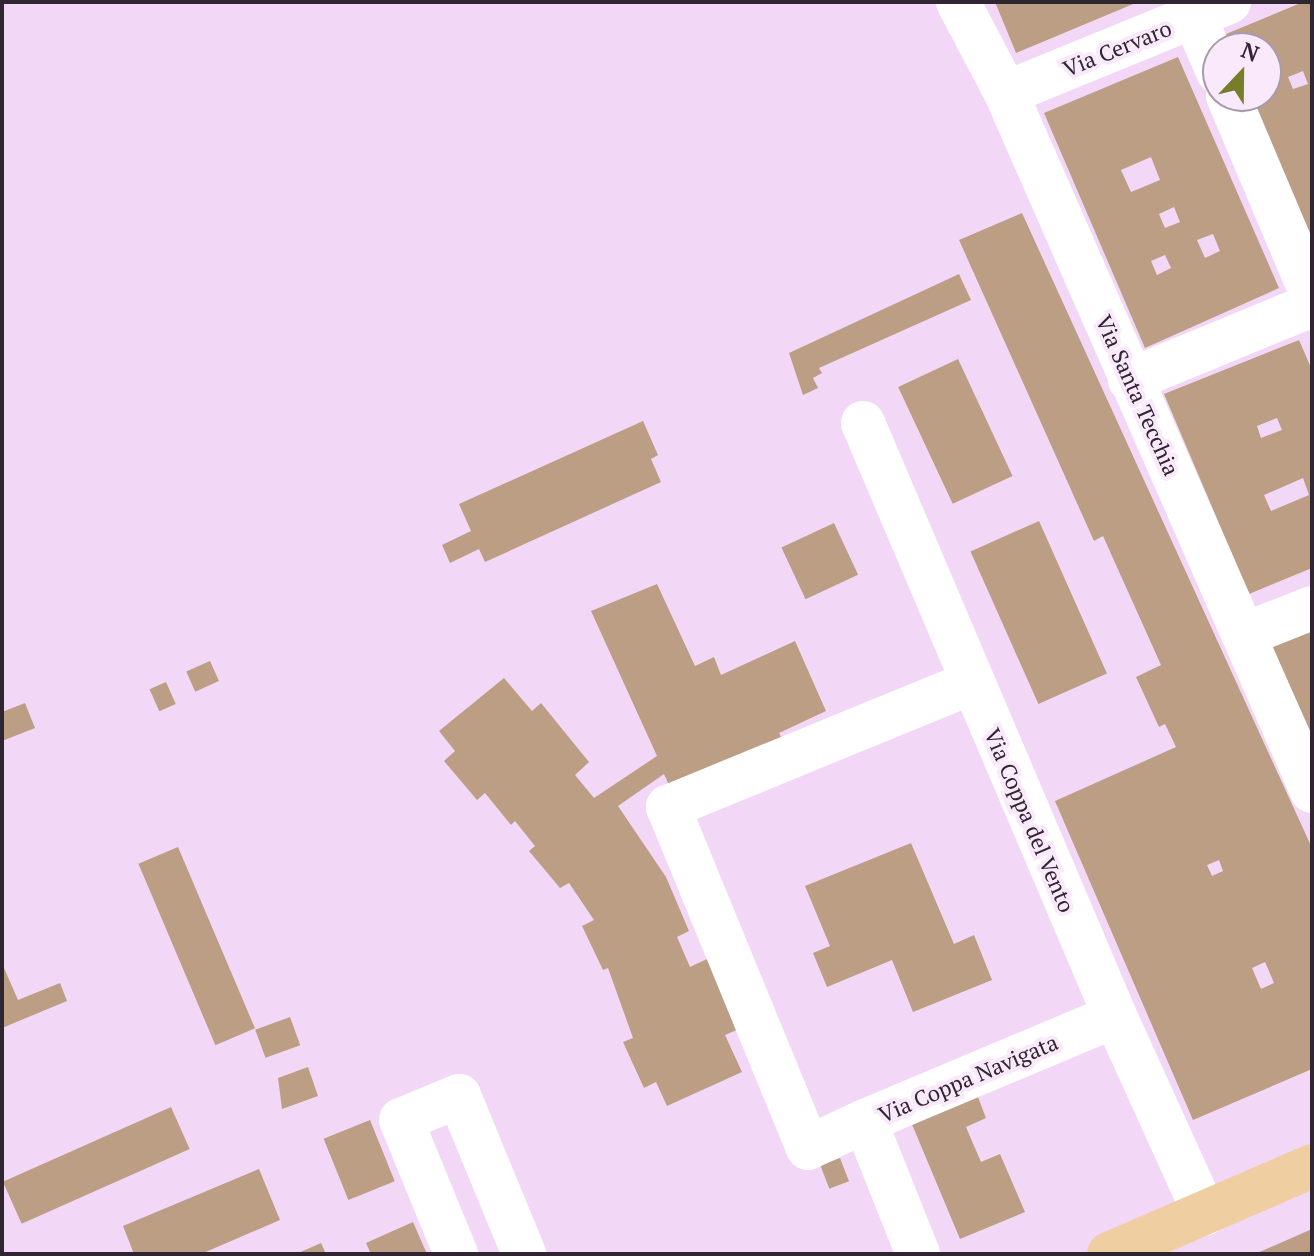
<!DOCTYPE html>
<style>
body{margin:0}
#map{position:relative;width:1314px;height:1256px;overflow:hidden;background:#f2d8f6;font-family:"PT Serif",serif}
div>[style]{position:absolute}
.building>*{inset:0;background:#bb9e84;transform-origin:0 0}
.minor>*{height:44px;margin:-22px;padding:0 22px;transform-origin:22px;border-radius:22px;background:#fff}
.major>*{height:44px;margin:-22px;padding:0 22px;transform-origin:22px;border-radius:22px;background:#efcea1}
span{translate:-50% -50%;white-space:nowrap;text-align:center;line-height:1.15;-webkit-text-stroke:8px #f9e9fb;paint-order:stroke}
.street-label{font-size:22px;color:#302632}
.frame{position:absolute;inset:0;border:4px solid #302632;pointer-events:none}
.north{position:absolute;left:1202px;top:32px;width:80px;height:80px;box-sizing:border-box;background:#f9e9fb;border:2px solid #a99bab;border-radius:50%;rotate:22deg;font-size:22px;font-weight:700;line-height:32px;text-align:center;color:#302632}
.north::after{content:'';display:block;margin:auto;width:28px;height:36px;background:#787e28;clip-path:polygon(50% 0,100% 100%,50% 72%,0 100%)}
</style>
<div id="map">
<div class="building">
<i style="clip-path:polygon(995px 2px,1138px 2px,1016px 53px)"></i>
<i style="clip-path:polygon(evenodd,1303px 2px,1312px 2px,1312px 238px,1252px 96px,1266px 96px,1266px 48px,1232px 48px,1226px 34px,1303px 2px,1303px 71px,1308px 84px,1293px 89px,1288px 77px,1303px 71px)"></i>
<i style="clip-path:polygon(evenodd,1178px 57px,1279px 288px,1145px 348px,1044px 113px,1178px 57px,1151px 157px,1160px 180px,1131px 192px,1121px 170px,1151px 157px,1178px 57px,1174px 207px,1180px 222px,1165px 228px,1159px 214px,1174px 207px,1178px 57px,1213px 234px,1220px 251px,1205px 258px,1197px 240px,1213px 234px,1178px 57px,1165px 255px,1171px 268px,1157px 275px,1151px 261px,1165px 255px)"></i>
<i style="clip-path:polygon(evenodd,1022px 213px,1312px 848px,1312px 1069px,1193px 1120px,1055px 801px,1176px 747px,1165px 724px,1159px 727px,1136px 677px,1161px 665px,1103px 536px,1094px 541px,959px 240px,1022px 213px,1219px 860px,1223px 871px,1212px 876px,1207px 865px,1219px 860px,1022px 213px,1265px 962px,1274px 983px,1261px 989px,1252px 968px,1265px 962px)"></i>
<i style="clip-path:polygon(959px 274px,971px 300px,819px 368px,822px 373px,813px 378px,818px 388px,803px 395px,789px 353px)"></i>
<i style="clip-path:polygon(evenodd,1299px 340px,1312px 370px,1312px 568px,1249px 594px,1164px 394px,1299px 340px,1277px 418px,1282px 430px,1261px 438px,1257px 426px,1277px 418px,1299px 340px,1303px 478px,1309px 495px,1271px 511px,1264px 495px,1303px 478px)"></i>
<i style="left:958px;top:359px;width:129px;height:66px;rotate:65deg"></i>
<i style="clip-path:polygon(643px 421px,658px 455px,651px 459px,661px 482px,485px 562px,479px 549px,450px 563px,442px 545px,471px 531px,459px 504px)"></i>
<i style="left:1039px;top:521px;width:167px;height:75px;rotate:66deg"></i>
<i style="left:834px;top:523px;width:57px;height:58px;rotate:65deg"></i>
<i style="clip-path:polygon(657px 584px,695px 666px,714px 657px,721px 675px,795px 641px,826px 711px,779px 733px,785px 745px,674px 796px,664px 774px,618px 806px,666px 877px,689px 931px,677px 937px,690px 967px,707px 959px,739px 1029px,725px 1035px,742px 1072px,667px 1106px,656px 1082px,644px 1088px,623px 1042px,633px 1038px,608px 968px,603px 970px,582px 926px,594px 920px,569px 883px,560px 888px,529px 851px,535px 846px,515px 821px,511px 825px,485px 793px,477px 800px,444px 761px,455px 751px,439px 731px,504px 678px,532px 711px,541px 703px,589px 762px,575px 775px,594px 798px,657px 756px,591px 611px)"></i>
<i style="clip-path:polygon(1312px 626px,1312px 735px,1271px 644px)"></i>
<i style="left:210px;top:661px;width:22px;height:26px;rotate:66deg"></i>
<i style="left:166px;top:682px;width:24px;height:18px;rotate:66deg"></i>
<i style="clip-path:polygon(25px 703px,35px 728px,2px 741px,2px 712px)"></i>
<i style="clip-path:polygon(911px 843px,954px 944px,974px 935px,992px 980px,913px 1012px,892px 960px,827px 987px,813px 953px,830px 946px,805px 886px)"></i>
<i style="left:178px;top:847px;width:197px;height:43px;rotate:67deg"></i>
<i style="clip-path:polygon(4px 968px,18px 1000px,60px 983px,67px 1001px,2px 1028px)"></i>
<i style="left:290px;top:1017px;width:30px;height:37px;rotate:70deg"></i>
<i style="clip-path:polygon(308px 1067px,318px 1096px,282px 1109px,278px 1078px)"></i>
<i style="clip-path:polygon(976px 1092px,986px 1118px,966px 1127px,981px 1162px,1000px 1154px,1025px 1212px,960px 1239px,911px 1122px)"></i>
<i style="left:171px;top:1107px;width:46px;height:184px;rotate:66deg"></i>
<i style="left:370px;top:1120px;width:66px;height:50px;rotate:68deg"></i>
<i style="left:840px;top:1158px;width:25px;height:21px;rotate:69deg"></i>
<i style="clip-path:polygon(259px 1169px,280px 1220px,201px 1254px,134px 1254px,123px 1226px)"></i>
<i style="clip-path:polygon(413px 1222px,427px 1254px,371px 1254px,366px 1243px)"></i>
<i style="clip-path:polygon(1312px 1229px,1312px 1254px,1255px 1254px)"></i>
<i style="clip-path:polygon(321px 1243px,326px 1254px,296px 1254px)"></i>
</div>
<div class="minor">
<i style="left:958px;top:2px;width:103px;rotate:62.2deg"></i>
<i style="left:1006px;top:93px;width:762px;rotate:66.33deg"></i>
<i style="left:1188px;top:2px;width:76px;rotate:66.8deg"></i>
<i style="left:1006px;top:93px;width:241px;rotate:-22.2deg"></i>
<i style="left:1228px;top:96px;width:216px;rotate:67.1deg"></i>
<i style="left:1130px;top:380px;width:197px;rotate:-22.4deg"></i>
<i style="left:863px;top:423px;width:644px;rotate:66.98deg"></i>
<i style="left:1115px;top:1016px;width:217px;rotate:65.6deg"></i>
<i style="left:1246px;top:634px;width:71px;rotate:-21.5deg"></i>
<i style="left:865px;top:1121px;width:63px;rotate:154.7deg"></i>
<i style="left:808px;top:1148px;width:369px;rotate:-112.3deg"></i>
<i style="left:668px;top:807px;width:326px;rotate:-22.3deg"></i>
<i style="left:456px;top:1254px;width:145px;rotate:-112.3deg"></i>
<i style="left:401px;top:1120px;width:63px;rotate:-22.5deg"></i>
<i style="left:459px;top:1096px;width:171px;rotate:67.6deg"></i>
<i style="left:918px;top:1254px;width:143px;rotate:-111.7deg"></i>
<i style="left:865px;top:1121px;width:271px;rotate:-22.8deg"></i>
</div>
<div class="major">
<i style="left:1109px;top:1254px;width:221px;rotate:-23.4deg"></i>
</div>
<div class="street-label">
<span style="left:1117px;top:48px;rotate:-22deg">Via Cervaro</span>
<span style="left:1138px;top:395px;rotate:66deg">Via Santa Tecchia</span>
<span style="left:1030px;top:820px;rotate:67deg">Via Coppa del Vento</span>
<span style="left:968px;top:1078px;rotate:-23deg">Via Coppa Navigata</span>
</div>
<div class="frame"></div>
<div class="north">N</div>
</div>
